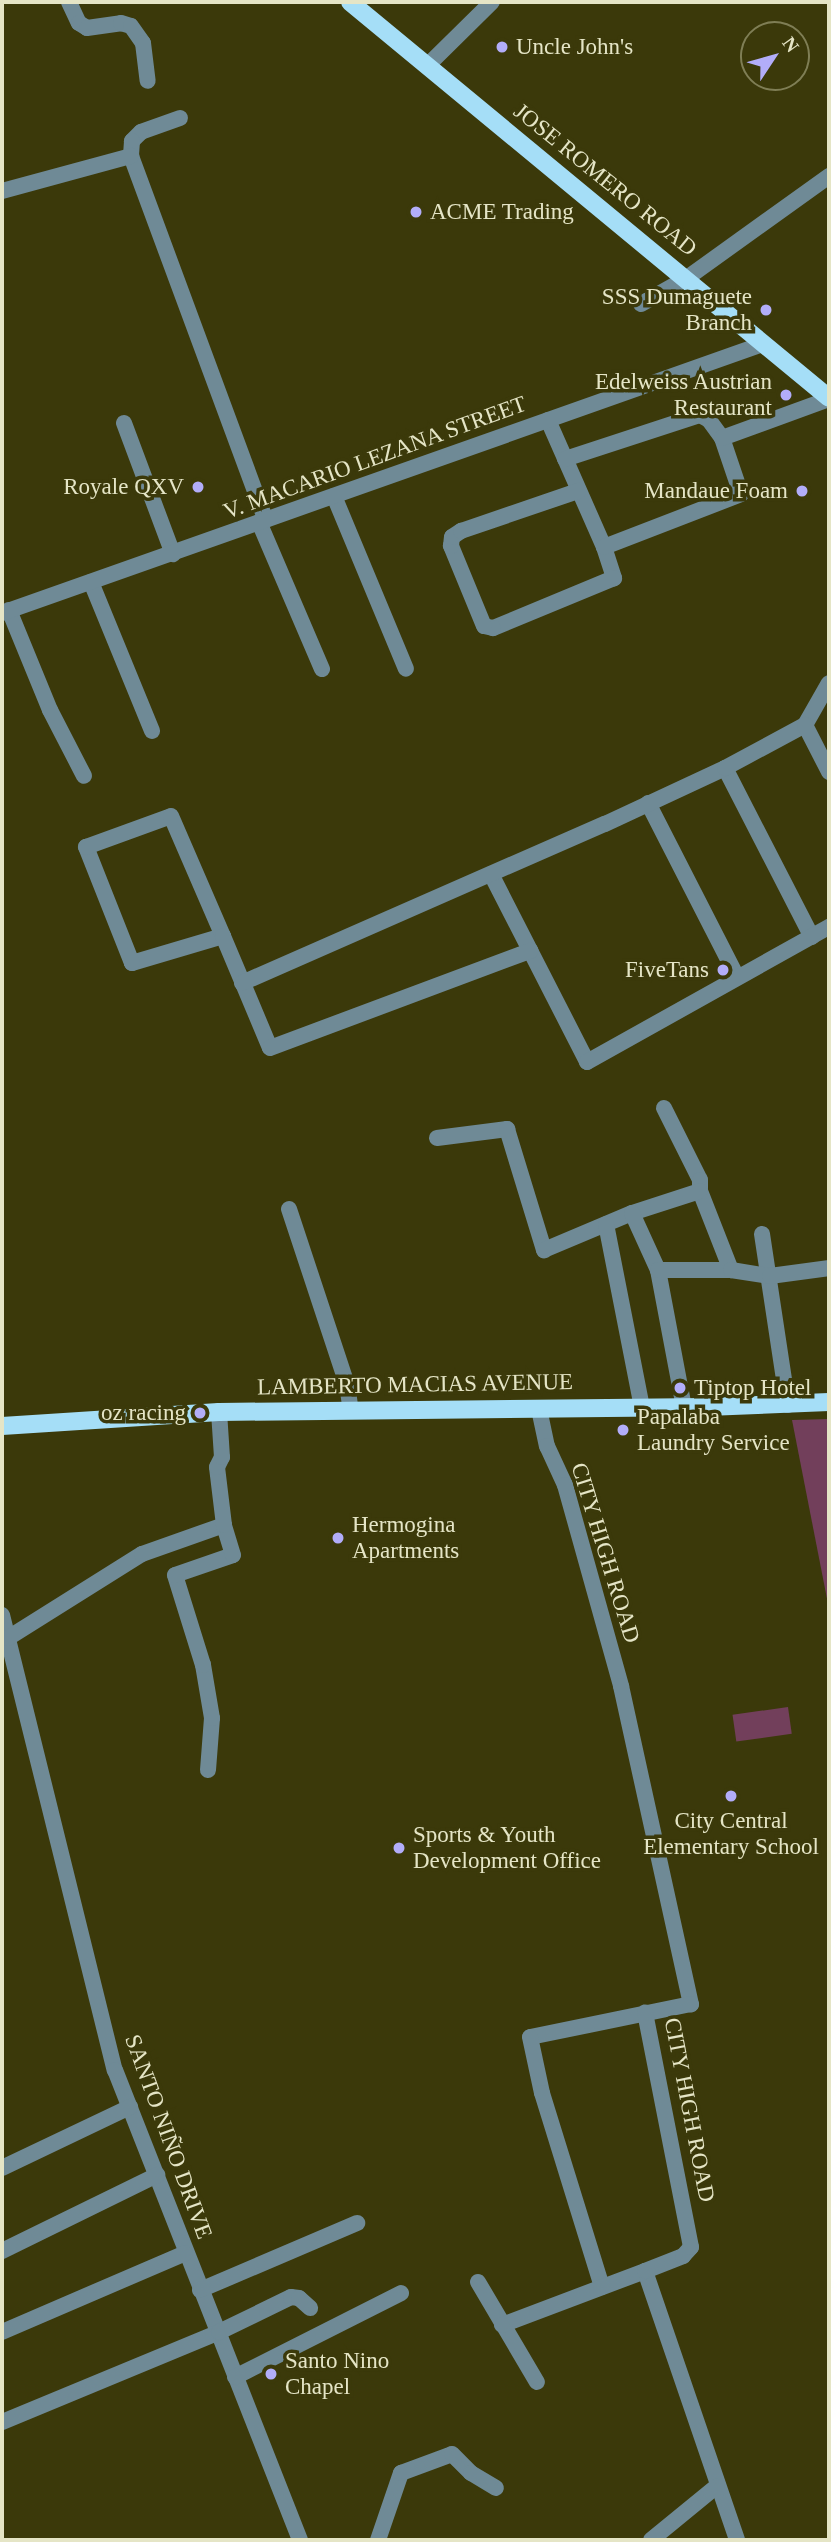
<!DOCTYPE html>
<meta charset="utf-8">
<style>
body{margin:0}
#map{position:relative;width:831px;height:2542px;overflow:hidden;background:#3b390a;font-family:"Times New Roman",serif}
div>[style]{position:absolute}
.green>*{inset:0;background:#723f5b;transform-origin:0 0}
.minor>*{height:16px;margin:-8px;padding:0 8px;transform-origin:8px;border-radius:8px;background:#6f8a96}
.major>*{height:18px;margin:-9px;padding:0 9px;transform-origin:9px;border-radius:9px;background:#a5def7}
.dots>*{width:19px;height:19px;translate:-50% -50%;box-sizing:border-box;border:4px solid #3b390a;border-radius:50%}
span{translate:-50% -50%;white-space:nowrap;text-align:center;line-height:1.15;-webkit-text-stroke:7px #3b390a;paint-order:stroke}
.poi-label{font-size:23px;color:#e5e5c6}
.left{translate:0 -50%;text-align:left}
.right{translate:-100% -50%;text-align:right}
.street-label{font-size:23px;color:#e5e5c6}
.frame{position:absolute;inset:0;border:4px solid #e5e5c6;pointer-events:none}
.north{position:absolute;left:740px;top:21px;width:70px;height:70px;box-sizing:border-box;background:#3b390a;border:2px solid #7f7e55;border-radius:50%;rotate:54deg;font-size:19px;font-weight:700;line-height:28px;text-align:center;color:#e5e5c6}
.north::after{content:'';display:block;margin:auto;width:24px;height:32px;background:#b2adf9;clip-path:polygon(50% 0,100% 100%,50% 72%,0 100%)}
</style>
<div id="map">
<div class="green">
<i style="clip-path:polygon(829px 1419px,829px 1609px,792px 1420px)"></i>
<i style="left:788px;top:1707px;width:27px;height:56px;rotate:82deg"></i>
</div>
<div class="minor">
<i style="left:69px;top:2px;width:23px;rotate:65deg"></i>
<i style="left:79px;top:23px;width:9px;rotate:32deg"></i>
<i style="left:87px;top:28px;width:34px;rotate:-8deg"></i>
<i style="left:121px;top:23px;width:10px;rotate:17deg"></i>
<i style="left:131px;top:26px;width:21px;rotate:55deg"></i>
<i style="left:143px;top:43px;width:38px;rotate:83deg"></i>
<i style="left:427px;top:66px;width:91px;rotate:-44.6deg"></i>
<i style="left:180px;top:118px;width:41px;rotate:160.3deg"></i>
<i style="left:141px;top:132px;width:13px;rotate:135deg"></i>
<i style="left:132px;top:141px;width:15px;rotate:94deg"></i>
<i style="left:131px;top:156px;width:388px;rotate:69.7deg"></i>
<i style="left:2px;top:191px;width:134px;rotate:-15.2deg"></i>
<i style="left:641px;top:304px;width:53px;rotate:-29.5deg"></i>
<i style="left:687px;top:278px;width:175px;rotate:-35.7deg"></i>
<i style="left:548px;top:420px;width:139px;rotate:66.2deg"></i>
<i style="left:604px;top:547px;width:33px;rotate:72deg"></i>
<i style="left:614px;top:578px;width:131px;rotate:157.5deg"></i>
<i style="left:493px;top:628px;width:9px;rotate:-167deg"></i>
<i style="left:484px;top:626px;width:87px;rotate:-112.4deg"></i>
<i style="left:451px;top:546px;width:9px;rotate:-84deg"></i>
<i style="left:452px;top:537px;width:11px;rotate:-34deg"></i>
<i style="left:461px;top:531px;width:124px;rotate:-18.9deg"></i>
<i style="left:124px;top:423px;width:140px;rotate:69.5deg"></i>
<i style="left:565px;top:459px;width:142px;rotate:-18.1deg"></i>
<i style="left:700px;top:415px;width:10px;rotate:29deg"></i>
<i style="left:709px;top:420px;width:22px;rotate:54deg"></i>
<i style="left:334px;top:496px;width:187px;rotate:67.4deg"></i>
<i style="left:259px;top:522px;width:160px;rotate:66.8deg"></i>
<i style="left:604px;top:547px;width:147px;rotate:-21.1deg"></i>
<i style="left:741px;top:494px;width:59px;rotate:-108.7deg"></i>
<i style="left:722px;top:438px;width:114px;rotate:-20deg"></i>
<i style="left:91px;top:582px;width:161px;rotate:67.7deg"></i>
<i style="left:9px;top:610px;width:108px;rotate:67.7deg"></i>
<i style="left:50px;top:710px;width:74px;rotate:62.7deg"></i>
<i style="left:2px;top:613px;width:807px;rotate:-19.47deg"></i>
<i style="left:805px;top:725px;width:48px;rotate:-60.3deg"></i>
<i style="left:725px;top:768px;width:190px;rotate:62.8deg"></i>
<i style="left:648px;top:803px;width:195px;rotate:62.9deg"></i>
<i style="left:491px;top:874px;width:211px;rotate:62.9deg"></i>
<i style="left:587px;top:1062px;width:277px;rotate:-29.2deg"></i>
<i style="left:223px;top:936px;width:95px;rotate:163.5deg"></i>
<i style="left:132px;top:963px;width:125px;rotate:-111.6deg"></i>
<i style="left:86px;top:847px;width:90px;rotate:-20deg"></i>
<i style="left:171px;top:816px;width:131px;rotate:66.6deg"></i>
<i style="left:223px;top:936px;width:121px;rotate:67.2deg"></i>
<i style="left:270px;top:1048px;width:278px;rotate:-20.5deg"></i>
<i style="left:242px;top:983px;width:396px;rotate:-23.7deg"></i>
<i style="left:605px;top:824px;width:132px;rotate:-25deg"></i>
<i style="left:725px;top:768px;width:91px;rotate:-28.3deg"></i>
<i style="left:805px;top:725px;width:53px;rotate:62.9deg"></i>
<i style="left:664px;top:1108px;width:80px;rotate:63.4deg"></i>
<i style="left:700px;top:1180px;width:11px;rotate:90deg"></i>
<i style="left:700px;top:1191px;width:85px;rotate:68.6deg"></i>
<i style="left:437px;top:1138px;width:71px;rotate:-7.3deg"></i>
<i style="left:507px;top:1129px;width:127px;rotate:73deg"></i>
<i style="left:544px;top:1250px;width:95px;rotate:-22.8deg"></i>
<i style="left:632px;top:1213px;width:71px;rotate:-17.9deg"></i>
<i style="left:289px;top:1209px;width:184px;rotate:71.7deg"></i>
<i style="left:347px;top:1384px;width:27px;rotate:82deg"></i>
<i style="left:632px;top:1213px;width:63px;rotate:65.5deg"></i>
<i style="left:658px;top:1270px;width:139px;rotate:79.3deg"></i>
<i style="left:606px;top:1224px;width:187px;rotate:78.9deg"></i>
<i style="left:762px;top:1234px;width:173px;rotate:81.4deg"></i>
<i style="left:658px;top:1270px;width:73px"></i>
<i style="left:731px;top:1270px;width:39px;rotate:9deg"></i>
<i style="left:770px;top:1276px;width:60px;rotate:-7.7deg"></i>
<i style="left:539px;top:1409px;width:38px;rotate:78deg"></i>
<i style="left:547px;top:1446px;width:43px;rotate:65.2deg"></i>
<i style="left:565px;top:1485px;width:209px;rotate:74.4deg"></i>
<i style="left:621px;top:1686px;width:326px;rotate:77.6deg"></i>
<i style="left:691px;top:2004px;width:164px;rotate:168.4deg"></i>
<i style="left:530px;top:2037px;width:57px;rotate:77.9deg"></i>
<i style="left:542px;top:2093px;width:203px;rotate:72.8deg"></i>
<i style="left:2px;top:1615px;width:469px;rotate:76.1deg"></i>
<i style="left:115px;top:2070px;width:505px;rotate:68.51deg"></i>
<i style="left:8px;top:1638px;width:158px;rotate:-32.1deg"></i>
<i style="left:142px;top:1554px;width:87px;rotate:-19.5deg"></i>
<i style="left:208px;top:1770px;width:52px;rotate:-85.6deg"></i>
<i style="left:212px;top:1718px;width:54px;rotate:-99.6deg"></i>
<i style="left:203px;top:1665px;width:94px;rotate:-107.3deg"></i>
<i style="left:175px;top:1575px;width:61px;rotate:-19deg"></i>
<i style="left:233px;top:1555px;width:31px;rotate:-107deg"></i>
<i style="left:224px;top:1525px;width:58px;rotate:-96.9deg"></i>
<i style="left:217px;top:1467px;width:11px;rotate:-63deg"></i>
<i style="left:222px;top:1457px;width:45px;rotate:-93.8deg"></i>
<i style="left:2px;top:2168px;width:142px;rotate:-25.5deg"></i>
<i style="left:2px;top:2251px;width:173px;rotate:-26.1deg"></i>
<i style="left:645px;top:2271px;width:284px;rotate:71.1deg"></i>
<i style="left:478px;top:2282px;width:116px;rotate:59.5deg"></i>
<i style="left:200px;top:2290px;width:171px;rotate:-23.1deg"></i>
<i style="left:502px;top:2325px;width:153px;rotate:-20.7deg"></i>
<i style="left:645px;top:2271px;width:41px;rotate:-21.5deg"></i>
<i style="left:683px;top:2256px;width:12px;rotate:-48deg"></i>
<i style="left:691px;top:2247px;width:239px;rotate:-101.1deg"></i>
<i style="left:2px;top:2332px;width:199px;rotate:-23.3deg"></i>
<i style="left:235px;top:2377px;width:186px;rotate:-26.8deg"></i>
<i style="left:2px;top:2422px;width:235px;rotate:-22.5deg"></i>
<i style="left:219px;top:2332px;width:80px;rotate:-25.9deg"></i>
<i style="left:291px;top:2297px;width:8px;rotate:7deg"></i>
<i style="left:299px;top:2298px;width:15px;rotate:42deg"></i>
<i style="left:378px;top:2540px;width:71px;rotate:-71.1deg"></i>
<i style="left:401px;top:2473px;width:54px;rotate:-20.4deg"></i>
<i style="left:452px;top:2454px;width:27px;rotate:45deg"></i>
<i style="left:471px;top:2473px;width:29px;rotate:31deg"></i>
<i style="left:651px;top:2540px;width:85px;rotate:-39.3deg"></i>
</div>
<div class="major">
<i style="left:350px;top:2px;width:621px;rotate:39.58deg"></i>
<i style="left:2px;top:1426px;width:217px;rotate:-3.7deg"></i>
<i style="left:219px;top:1412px;width:488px;rotate:-0.6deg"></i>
<i style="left:707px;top:1407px;width:122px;rotate:-2.3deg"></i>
</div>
<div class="dots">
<i style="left:502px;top:47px;background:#b2adf9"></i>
<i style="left:416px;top:212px;background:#b2adf9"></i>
<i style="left:766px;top:310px;background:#b2adf9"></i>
<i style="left:786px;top:395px;background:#b2adf9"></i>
<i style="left:198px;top:487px;background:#b2adf9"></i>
<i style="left:802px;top:491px;background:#b2adf9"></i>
<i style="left:723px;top:970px;background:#b2adf9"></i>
<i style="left:680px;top:1388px;background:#b2adf9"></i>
<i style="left:200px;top:1413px;background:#b2adf9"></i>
<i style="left:623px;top:1430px;background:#b2adf9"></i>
<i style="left:338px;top:1538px;background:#b2adf9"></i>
<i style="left:731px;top:1796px;background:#b2adf9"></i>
<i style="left:399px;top:1848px;background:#b2adf9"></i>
<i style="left:271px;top:2374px;background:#b2adf9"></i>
</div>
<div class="poi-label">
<span class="left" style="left:516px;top:47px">Uncle John's</span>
<span class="left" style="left:430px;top:212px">ACME Trading</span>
<span class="right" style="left:752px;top:310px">SSS Dumaguete<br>Branch</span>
<span class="right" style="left:772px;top:395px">Edelweiss Austrian<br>Restaurant</span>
<span class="right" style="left:184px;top:487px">Royale QXV</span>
<span class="right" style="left:788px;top:491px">Mandaue Foam</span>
<span class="right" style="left:709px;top:970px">FiveTans</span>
<span class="left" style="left:694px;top:1388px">Tiptop Hotel</span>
<span class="right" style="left:186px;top:1413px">oz racing</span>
<span class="left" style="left:637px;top:1430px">Papalaba<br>Laundry Service</span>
<span class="left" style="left:352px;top:1538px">Hermogina<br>Apartments</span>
<span style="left:731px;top:1834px">City Central<br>Elementary School</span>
<span class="left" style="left:413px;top:1848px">Sports &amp; Youth<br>Development Office</span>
<span class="left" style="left:285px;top:2374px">Santo Nino<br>Chapel</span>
</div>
<div class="street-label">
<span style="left:605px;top:180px;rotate:39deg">JOSE ROMERO ROAD</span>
<span style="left:375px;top:458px;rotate:-20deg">V. MACARIO LEZANA STREET</span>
<span style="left:415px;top:1385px;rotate:-1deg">LAMBERTO MACIAS AVENUE</span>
<span style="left:605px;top:1553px;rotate:73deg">CITY HIGH ROAD</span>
<span style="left:689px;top:2110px;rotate:79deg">CITY HIGH ROAD</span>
<span style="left:168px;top:2137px;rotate:70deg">SANTO NIÑO DRIVE</span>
</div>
<div class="frame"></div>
<div class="north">N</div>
</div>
